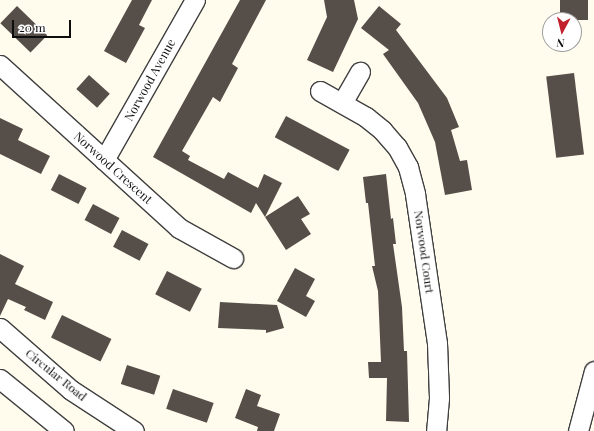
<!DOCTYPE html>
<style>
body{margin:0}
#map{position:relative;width:594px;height:431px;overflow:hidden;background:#fffbed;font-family:"Playfair Display",serif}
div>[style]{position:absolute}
.building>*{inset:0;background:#564e49;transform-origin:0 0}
.roads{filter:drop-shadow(1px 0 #404040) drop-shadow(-1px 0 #404040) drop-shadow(0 1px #404040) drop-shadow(0 -1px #404040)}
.minor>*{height:19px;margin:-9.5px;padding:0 9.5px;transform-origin:9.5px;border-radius:9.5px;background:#fff}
span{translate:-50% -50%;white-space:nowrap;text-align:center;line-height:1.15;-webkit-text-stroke:4px #fff;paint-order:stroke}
.street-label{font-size:12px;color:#0d0d0d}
.north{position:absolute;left:542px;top:12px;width:40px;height:40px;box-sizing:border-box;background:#fff;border:1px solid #9e9e9e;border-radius:50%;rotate:187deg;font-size:11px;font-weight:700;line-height:16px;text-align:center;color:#0d0d0d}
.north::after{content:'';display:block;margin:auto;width:14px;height:18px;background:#c2202d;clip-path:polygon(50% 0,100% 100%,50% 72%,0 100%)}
.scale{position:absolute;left:12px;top:20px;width:59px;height:18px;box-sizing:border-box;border:2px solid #0d0d0d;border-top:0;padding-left:5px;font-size:12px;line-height:14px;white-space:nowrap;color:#0d0d0d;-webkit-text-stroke:3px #fff;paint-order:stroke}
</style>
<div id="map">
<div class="building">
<i style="clip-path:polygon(132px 0,152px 0,139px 25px,145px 28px,126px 63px,104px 51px)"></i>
<i style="clip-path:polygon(240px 0,266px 0,232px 64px,238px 68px,220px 102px,213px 97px,182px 151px,190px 156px,188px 160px,224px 179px,228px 172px,258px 188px,264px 174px,282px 183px,265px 217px,256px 203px,251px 213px,153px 157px)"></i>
<i style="clip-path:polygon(324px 0,354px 0,358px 19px,333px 72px,307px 60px,327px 17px)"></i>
<i style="left:560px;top:0;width:28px;height:20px"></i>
<i style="left:17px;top:6px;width:42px;height:24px;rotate:44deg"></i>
<i style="clip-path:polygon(379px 6px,401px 24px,396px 30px,447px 98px,459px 127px,451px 130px,460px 161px,467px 160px,472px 190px,445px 195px,435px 142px,418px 103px,383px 54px,389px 50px,361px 28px)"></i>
<i style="left:574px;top:73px;width:82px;height:28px;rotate:83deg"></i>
<i style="left:89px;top:75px;width:28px;height:19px;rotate:42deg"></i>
<i style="left:286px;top:116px;width:72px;height:24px;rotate:28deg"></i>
<i style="clip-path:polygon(0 118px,23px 129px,18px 140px,50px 156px,41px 174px,0 154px)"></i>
<i style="left:59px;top:174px;width:31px;height:18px;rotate:27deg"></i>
<i style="clip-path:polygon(386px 174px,391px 219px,393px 218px,396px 244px,393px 244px,402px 307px,404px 351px,407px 351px,409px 422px,386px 421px,387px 378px,369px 378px,368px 362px,381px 362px,378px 291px,372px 266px,375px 266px,368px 203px,366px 203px,363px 177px)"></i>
<i style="clip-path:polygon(298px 196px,310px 214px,301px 219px,311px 234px,286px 250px,265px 217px)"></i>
<i style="left:93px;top:204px;width:30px;height:18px;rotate:28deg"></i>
<i style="left:122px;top:230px;width:30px;height:19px;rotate:28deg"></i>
<i style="clip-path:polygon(0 254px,24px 266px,15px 284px,53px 302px,45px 320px,24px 310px,26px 307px,8px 299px,0 316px)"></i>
<i style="clip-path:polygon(295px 268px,315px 279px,306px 296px,315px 301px,306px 317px,277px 301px)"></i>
<i style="left:167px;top:271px;width:39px;height:26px;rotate:27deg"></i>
<i style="clip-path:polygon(220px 302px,277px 305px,284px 328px,266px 333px,266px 330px,218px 328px)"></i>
<i style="left:62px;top:315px;width:55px;height:25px;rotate:26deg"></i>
<i style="left:127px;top:365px;width:35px;height:20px;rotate:18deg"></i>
<i style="left:173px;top:389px;width:43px;height:21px;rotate:19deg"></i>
<i style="clip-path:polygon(246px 389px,261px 395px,257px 406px,280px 414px,274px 431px,257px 431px,258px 427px,235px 418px)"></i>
</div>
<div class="roads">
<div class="minor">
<i style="left:0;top:65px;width:242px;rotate:42.3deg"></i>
<i style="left:179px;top:228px;width:62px;rotate:29.1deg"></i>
<i style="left:320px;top:91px;width:53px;rotate:29.5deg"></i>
<i style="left:366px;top:117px;width:21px;rotate:39deg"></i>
<i style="left:382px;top:130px;width:23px;rotate:49deg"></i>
<i style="left:397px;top:147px;width:23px;rotate:61deg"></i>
<i style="left:408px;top:167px;width:28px;rotate:75deg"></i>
<i style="left:415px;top:194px;width:151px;rotate:81.6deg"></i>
<i style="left:437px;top:343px;width:55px;rotate:87.9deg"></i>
<i style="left:439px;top:398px;width:33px;rotate:95deg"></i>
<i style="left:342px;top:103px;width:36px;rotate:-60deg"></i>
<i style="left:104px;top:160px;width:184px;rotate:-60.4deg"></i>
<i style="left:0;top:328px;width:94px;rotate:41.1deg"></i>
<i style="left:71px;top:390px;width:75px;rotate:33.1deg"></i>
<i style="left:0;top:379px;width:82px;rotate:39.1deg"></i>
<i style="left:578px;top:431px;width:62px;rotate:-75.1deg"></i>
</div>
</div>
<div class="street-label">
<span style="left:150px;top:80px;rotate:-61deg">Norwood Avenue</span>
<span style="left:113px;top:168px;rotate:42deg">Norwood Crescent</span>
<span style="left:424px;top:252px;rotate:82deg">Norwood Court</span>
<span style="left:56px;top:375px;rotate:39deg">Circular Road</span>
</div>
<div class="north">N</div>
<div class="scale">20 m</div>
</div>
